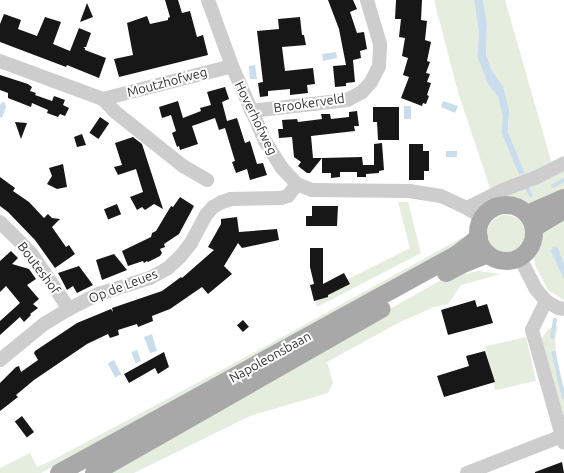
<!DOCTYPE html>
<style>
body{margin:0}
#map{position:relative;width:564px;height:473px;overflow:hidden;background:#fff;font-family:Ubuntu,sans-serif}
div>[style]{position:absolute}
.green>*{inset:0;background:#e5edde;transform-origin:0 0}
.round{border-radius:50%}
.water>*{inset:0;background:#caddec;transform-origin:0 0}
.stream>*{height:3.5px;margin:-1.75px;padding:0 1.75px;transform-origin:1.75px;border-radius:1.75px;background:#caddec}
.building>*{inset:0;background:#171717;transform-origin:0 0}
.minor>*{height:14px;margin:-7px;padding:0 7px;transform-origin:7px;border-radius:7px;background:#cdcdcd}
.major>*{height:18px;margin:-9px;padding:0 9px;transform-origin:9px;border-radius:9px;background:#a8a8a8}
.major>.ring{margin:-9px;padding:0;box-sizing:content-box;background:none;border:18px solid #a8a8a8;border-radius:50%}
span{translate:-50% -50%;white-space:nowrap;text-align:center;line-height:1.15;-webkit-text-stroke:4px #fff;paint-order:stroke}
.street-label{font-size:13px;color:#303030}
</style>
<div id="map">
<div class="green">
<i style="clip-path:polygon(434px 0,474px 0,479px 33px,477px 56px,488px 84px,498px 97px,503px 117px,501px 132px,519px 175px,525px 173px,508px 132px,509px 122px,503px 86px,492px 71px,486px 54px,487px 24px,483px 0,505px 0,552px 164px,509px 184px,490px 188px,458px 92px)"></i>
<i style="clip-path:polygon(564px 167px,564px 193px,534px 206px,509px 201px,486px 203px)"></i>
<i style="clip-path:polygon(398px 202px,408px 202px,421px 253px,317px 307px,314px 296px,410px 248px)"></i>
<i style="clip-path:polygon(564px 215px,564px 300px,548px 290px,535px 265px,534px 255px,541px 235px,547px 226px)"></i>
<i class="round" style="left:487px;top:215px;width:38px;height:38px"></i>
<i style="clip-path:polygon(463px 237px,463px 247px,383px 291px,41px 473px,0 473px,0 468px,30px 453px,37px 467px,51px 461px,268px 345px)"></i>
<i style="clip-path:polygon(460px 269px,463px 274px,478px 271px,501px 274px,461px 285px,448px 304px,434px 307px,400px 322px,327px 362px,333px 383px,328px 393px,250px 416px,134px 473px,103px 473px)"></i>
<i style="clip-path:polygon(558px 326px,555px 340px,557px 363px,564px 389px,564px 423px,540px 341px,548px 329px)"></i>
<i style="left:526px;top:337px;width:45px;height:42px;rotate:77deg"></i>
</div>
<div class="water">
<i style="clip-path:polygon(474px 0,483px 0,487px 24px,486px 54px,492px 71px,503px 86px,509px 110px,508px 132px,525px 173px,519px 175px,501px 132px,503px 117px,498px 97px,488px 84px,477px 56px,479px 33px)"></i>
<i style="clip-path:polygon(336px 52px,337px 58px,323px 61px,322px 54px)"></i>
<i style="clip-path:polygon(255px 65px,257px 79px,250px 79px,249px 66px)"></i>
<i style="clip-path:polygon(443px 101px,458px 106px,455px 113px,441px 107px)"></i>
<i style="clip-path:polygon(2px 102px,5px 103px,6px 107px,2px 118px,0 117px,0 105px)"></i>
<i style="left:404px;top:106px;width:7px;height:13px"></i>
<i style="left:446px;top:151px;width:11px;height:6px"></i>
<i style="clip-path:polygon(553px 246px,558px 248px,564px 265px,564px 279px,551px 251px)"></i>
<i style="clip-path:polygon(152px 334px,157px 351px,150px 353px,144px 337px)"></i>
<i style="left:137px;top:350px;width:12px;height:6px;rotate:70deg"></i>
<i style="left:114px;top:360px;width:16px;height:7px;rotate:63deg"></i>
</div>
<div class="stream">
<i style="left:553px;top:186px;width:13px;rotate:-29deg"></i>
<i style="left:528px;top:189px;width:7px;rotate:63deg"></i>
<i style="left:552px;top:337px;width:17px;rotate:-80deg"></i>
<i style="left:554px;top:353px;width:45px;rotate:77.2deg"></i>
</div>
<div class="building">
<i style="clip-path:polygon(165px 0,178px 0,182px 13px,190px 11px,197px 37px,203px 35px,208px 55px,119px 77px,114px 59px,133px 55px,127px 23px,147px 16px,150px 24px,168px 20px,168px 18px,170px 17px)"></i>
<i style="clip-path:polygon(328px 0,353px 0,357px 9px,350px 12px,357px 33px,364px 32px,367px 49px,360px 51px,361px 58px,353px 60px,355px 82px,346px 83px,346px 86px,335px 87px,333px 66px,346px 65px,339px 29px)"></i>
<i style="clip-path:polygon(396px 0,422px 0,421px 20px,427px 21px,425px 40px,431px 42px,427px 61px,430px 62px,426px 73px,430px 74px,427px 82px,431px 83px,427px 95px,429px 96px,426px 104px,423px 103px,422px 106px,401px 98px,409px 77px,403px 75px,408px 58px,402px 56px,405px 38px,399px 37px,401px 19px,395px 19px)"></i>
<i style="clip-path:polygon(87px 3px,93px 17px,80px 22px)"></i>
<i style="clip-path:polygon(4px 14px,21px 20px,18px 29px,37px 36px,45px 17px,61px 22px,53px 44px,70px 51px,79px 28px,91px 33px,86px 47px,83px 47px,85px 48px,85px 50px,106px 58px,99px 78px,67px 65px,66px 67px,0 42px,0 24px)"></i>
<i style="clip-path:polygon(300px 17px,302px 35px,304px 35px,306px 45px,282px 47px,285px 71px,313px 68px,315px 84px,307px 85px,308px 93px,290px 95px,290px 89px,268px 91px,268px 96px,260px 97px,258px 83px,263px 82px,257px 31px,279px 29px,278px 19px)"></i>
<i style="clip-path:polygon(0 75px,28px 84px,32px 87px,30px 91px,36px 93px,35px 95px,52px 101px,54px 96px,65px 100px,63px 105px,69px 108px,65px 116px,60px 114px,58px 117px,47px 113px,48px 110px,32px 103px,31px 107px,8px 98px,8px 93px,0 90px)"></i>
<i style="clip-path:polygon(225px 87px,229px 99px,222px 102px,227px 121px,237px 118px,245px 143px,250px 141px,257px 164px,263px 163px,267px 175px,250px 180px,247px 169px,236px 173px,232px 162px,235px 161px,225px 128px,219px 130px,215px 118px,192px 126px,198px 144px,180px 150px,179px 146px,177px 147px,172px 133px,176px 131px,171px 115px,162px 118px,159px 107px,178px 101px,183px 118px,201px 111px,200px 108px,211px 105px,207px 92px)"></i>
<i style="clip-path:polygon(373px 107px,399px 107px,399px 140px,378px 140px,377px 122px,373px 122px)"></i>
<i style="clip-path:polygon(357px 111px,359px 126px,354px 126px,355px 131px,311px 136px,313px 158px,322px 158px,310px 173px,307px 173px,298px 166px,301px 162px,294px 157px,292px 137px,279px 138px,278px 129px,283px 129px,282px 120px,297px 119px,298px 122px,322px 119px,321px 114px,330px 114px,331px 119px,349px 117px,349px 112px)"></i>
<i style="left:100px;top:117px;width:11px;height:19px;rotate:34deg"></i>
<i style="clip-path:polygon(15px 122px,27px 123px,21px 139px)"></i>
<i style="clip-path:polygon(82px 134px,86px 145px,77px 147px,74px 137px)"></i>
<i style="clip-path:polygon(133px 137px,142px 144px,163px 209px,154px 204px,145px 210px,142px 207px,137px 210px,130px 197px,143px 192px,136px 169px,118px 175px,114px 167px,122px 165px,115px 143px)"></i>
<i style="clip-path:polygon(382px 143px,384px 170px,379px 171px,379px 173px,366px 174px,366px 177px,357px 177px,357px 172px,340px 172px,340px 177px,331px 178px,331px 173px,322px 173px,322px 158px,362px 157px,363px 165px,374px 165px,374px 144px)"></i>
<i style="clip-path:polygon(409px 144px,423px 144px,423px 151px,429px 151px,429px 171px,424px 171px,424px 180px,409px 180px)"></i>
<i style="clip-path:polygon(63px 164px,67px 187px,57px 189px,47px 184px,52px 176px,49px 168px)"></i>
<i style="clip-path:polygon(0 177px,15px 188px,13px 191px,29px 202px,44px 218px,48px 214px,52px 218px,60px 219px,52px 227px,66px 247px,69px 245px,75px 254px,55px 268px,35px 240px,8px 212px,0 206px)"></i>
<i style="clip-path:polygon(180px 197px,194px 206px,179px 234px,164px 244px,165px 247px,160px 249px,162px 253px,160px 256px,148px 262px,147px 261px,144px 263px,143px 261px,128px 266px,122px 251px,151px 237px,152px 233px,156px 231px,171px 206px,173px 207px)"></i>
<i style="left:117px;top:204px;width:11px;height:14px;rotate:68deg"></i>
<i style="clip-path:polygon(312px 206px,338px 206px,337px 226px,306px 226px,306px 216px,312px 216px)"></i>
<i style="clip-path:polygon(237px 217px,239px 232px,277px 229px,279px 240px,242px 248px,238px 243px,224px 266px,232px 274px,208px 294px,202px 287px,170px 309px,152px 316px,153px 321px,138px 327px,137px 324px,118px 330px,119px 335px,110px 338px,108px 334px,87px 344px,34px 380px,16px 395px,18px 397px,0 411px,0 383px,16px 367px,19px 366px,21px 372px,38px 360px,34px 353px,35px 351px,77px 323px,111px 309px,113px 312px,112px 308px,115px 307px,162px 291px,181px 277px,182px 278px,214px 250px,208px 247px,221px 224px,221px 219px)"></i>
<i style="clip-path:polygon(310px 248px,323px 248px,323px 284px,344px 273px,350px 284px,328px 295px,328px 297px,314px 301px,310px 285px,314px 284px,310px 267px)"></i>
<i style="clip-path:polygon(11px 251px,18px 258px,12px 264px,29px 269px,36px 279px,27px 285px,39px 299px,33px 304px,38px 308px,30px 314px,31px 315px,24px 322px,20px 317px,0 335px,0 321px,20px 303px,6px 286px,0 292px,0 261px)"></i>
<i style="clip-path:polygon(114px 254px,127px 270px,102px 280px,96px 260px)"></i>
<i style="clip-path:polygon(79px 266px,93px 285px,77px 293px,73px 286px,67px 290px,58px 273px)"></i>
<i style="clip-path:polygon(475px 300px,477px 307px,487px 304px,493px 323px,448px 335px,441px 310px)"></i>
<i style="left:243px;top:320px;width:9px;height:8px;rotate:49deg"></i>
<i style="clip-path:polygon(485px 351px,495px 382px,444px 397px,437px 376px,469px 366px,466px 356px)"></i>
<i style="clip-path:polygon(164px 352px,169px 367px,158px 374px,155px 368px,129px 383px,124px 374px)"></i>
<i style="left:22px;top:416px;width:20px;height:9px;rotate:53deg"></i>
<i style="clip-path:polygon(562px 462px,564px 473px,535px 473px,535px 472px)"></i>
</div>
<div class="minor">
<i style="left:208px;top:0;width:70px;rotate:70deg"></i>
<i style="left:232px;top:66px;width:82px;rotate:66.3deg"></i>
<i style="left:265px;top:141px;width:31px;rotate:58deg"></i>
<i style="left:281px;top:167px;width:23px;rotate:47deg"></i>
<i style="left:297px;top:184px;width:16px;rotate:22deg"></i>
<i style="left:312px;top:190px;width:97px;rotate:0.6deg"></i>
<i style="left:409px;top:191px;width:32px;rotate:9deg"></i>
<i style="left:441px;top:196px;width:29px;rotate:25deg"></i>
<i style="left:467px;top:208px;width:19px;rotate:32deg"></i>
<i style="left:0;top:61px;width:110px;rotate:20.3deg"></i>
<i style="left:103px;top:99px;width:133px;rotate:-14.3deg"></i>
<i style="left:103px;top:99px;width:16px;rotate:47deg"></i>
<i style="left:114px;top:111px;width:88px;rotate:38.6deg"></i>
<i style="left:183px;top:166px;width:28px;rotate:30deg"></i>
<i style="left:251px;top:111px;width:97px;rotate:-6.5deg"></i>
<i style="left:347px;top:100px;width:17px;rotate:-28deg"></i>
<i style="left:362px;top:92px;width:13px;rotate:-48deg"></i>
<i style="left:371px;top:82px;width:18px;rotate:-63deg"></i>
<i style="left:379px;top:66px;width:22px;rotate:-87deg"></i>
<i style="left:380px;top:44px;width:46px;rotate:-106.5deg"></i>
<i style="left:467px;top:208px;width:40px;rotate:-26.6deg"></i>
<i style="left:503px;top:190px;width:36px;rotate:-21deg"></i>
<i style="left:537px;top:177px;width:30px;rotate:-27deg"></i>
<i style="left:0;top:222px;width:44px;rotate:45deg"></i>
<i style="left:31px;top:253px;width:68px;rotate:55.8deg"></i>
<i style="left:520px;top:258px;width:34px;rotate:63deg"></i>
<i style="left:535px;top:288px;width:17px;rotate:50deg"></i>
<i style="left:546px;top:301px;width:14px;rotate:30deg"></i>
<i style="left:558px;top:308px;width:6px;rotate:9deg"></i>
<i style="left:546px;top:301px;width:32px;rotate:116deg"></i>
<i style="left:532px;top:330px;width:117px;rotate:74.2deg"></i>
<i style="left:0;top:360px;width:57px;rotate:-39.3deg"></i>
<i style="left:44px;top:324px;width:29px;rotate:-31deg"></i>
<i style="left:69px;top:309px;width:34px;rotate:-27deg"></i>
<i style="left:99px;top:294px;width:53px;rotate:-17.4deg"></i>
<i style="left:150px;top:278px;width:21px;rotate:-29deg"></i>
<i style="left:168px;top:268px;width:16px;rotate:-43deg"></i>
<i style="left:180px;top:257px;width:18px;rotate:-52deg"></i>
<i style="left:191px;top:243px;width:32px;rotate:-62deg"></i>
<i style="left:206px;top:215px;width:11px;rotate:-49deg"></i>
<i style="left:213px;top:207px;width:10px;rotate:-29deg"></i>
<i style="left:222px;top:202px;width:9px;rotate:-18deg"></i>
<i style="left:231px;top:199px;width:50px;rotate:-1.1deg"></i>
<i style="left:281px;top:198px;width:7px;rotate:-16deg"></i>
<i style="left:288px;top:196px;width:15px;rotate:-53deg"></i>
<i style="left:467px;top:473px;width:102px;rotate:-21.3deg"></i>
</div>
<div class="major">
<i class="ring" style="left:478px;top:205px;width:38px;height:38px"></i>
<i style="left:527px;top:214px;width:40px;rotate:-23.4deg"></i>
<i style="left:534px;top:228px;width:35px;rotate:-31deg"></i>
<i style="left:446px;top:273px;width:17px;rotate:-28deg"></i>
<i style="left:461px;top:265px;width:29px;rotate:-22deg"></i>
<i style="left:59px;top:473px;width:453px;rotate:-28.8deg"></i>
<i style="left:456px;top:255px;width:29px;rotate:-38deg"></i>
<i style="left:94px;top:473px;width:331px;rotate:-29.7deg"></i>
</div>
<div class="street-label">
<span style="left:167px;top:82px;rotate:-15deg">Moutzhofweg</span>
<span style="left:309px;top:103px;rotate:-8deg">Brookerveld</span>
<span style="left:256px;top:118px;rotate:64deg">Hoverhofweg</span>
<span style="left:39px;top:268px;rotate:53deg">Bouteshof</span>
<span style="left:123px;top:286px;rotate:-21deg">Op de Leues</span>
<span style="left:270px;top:357px;rotate:-29deg">Napoleonsbaan</span>
</div>
</div>
